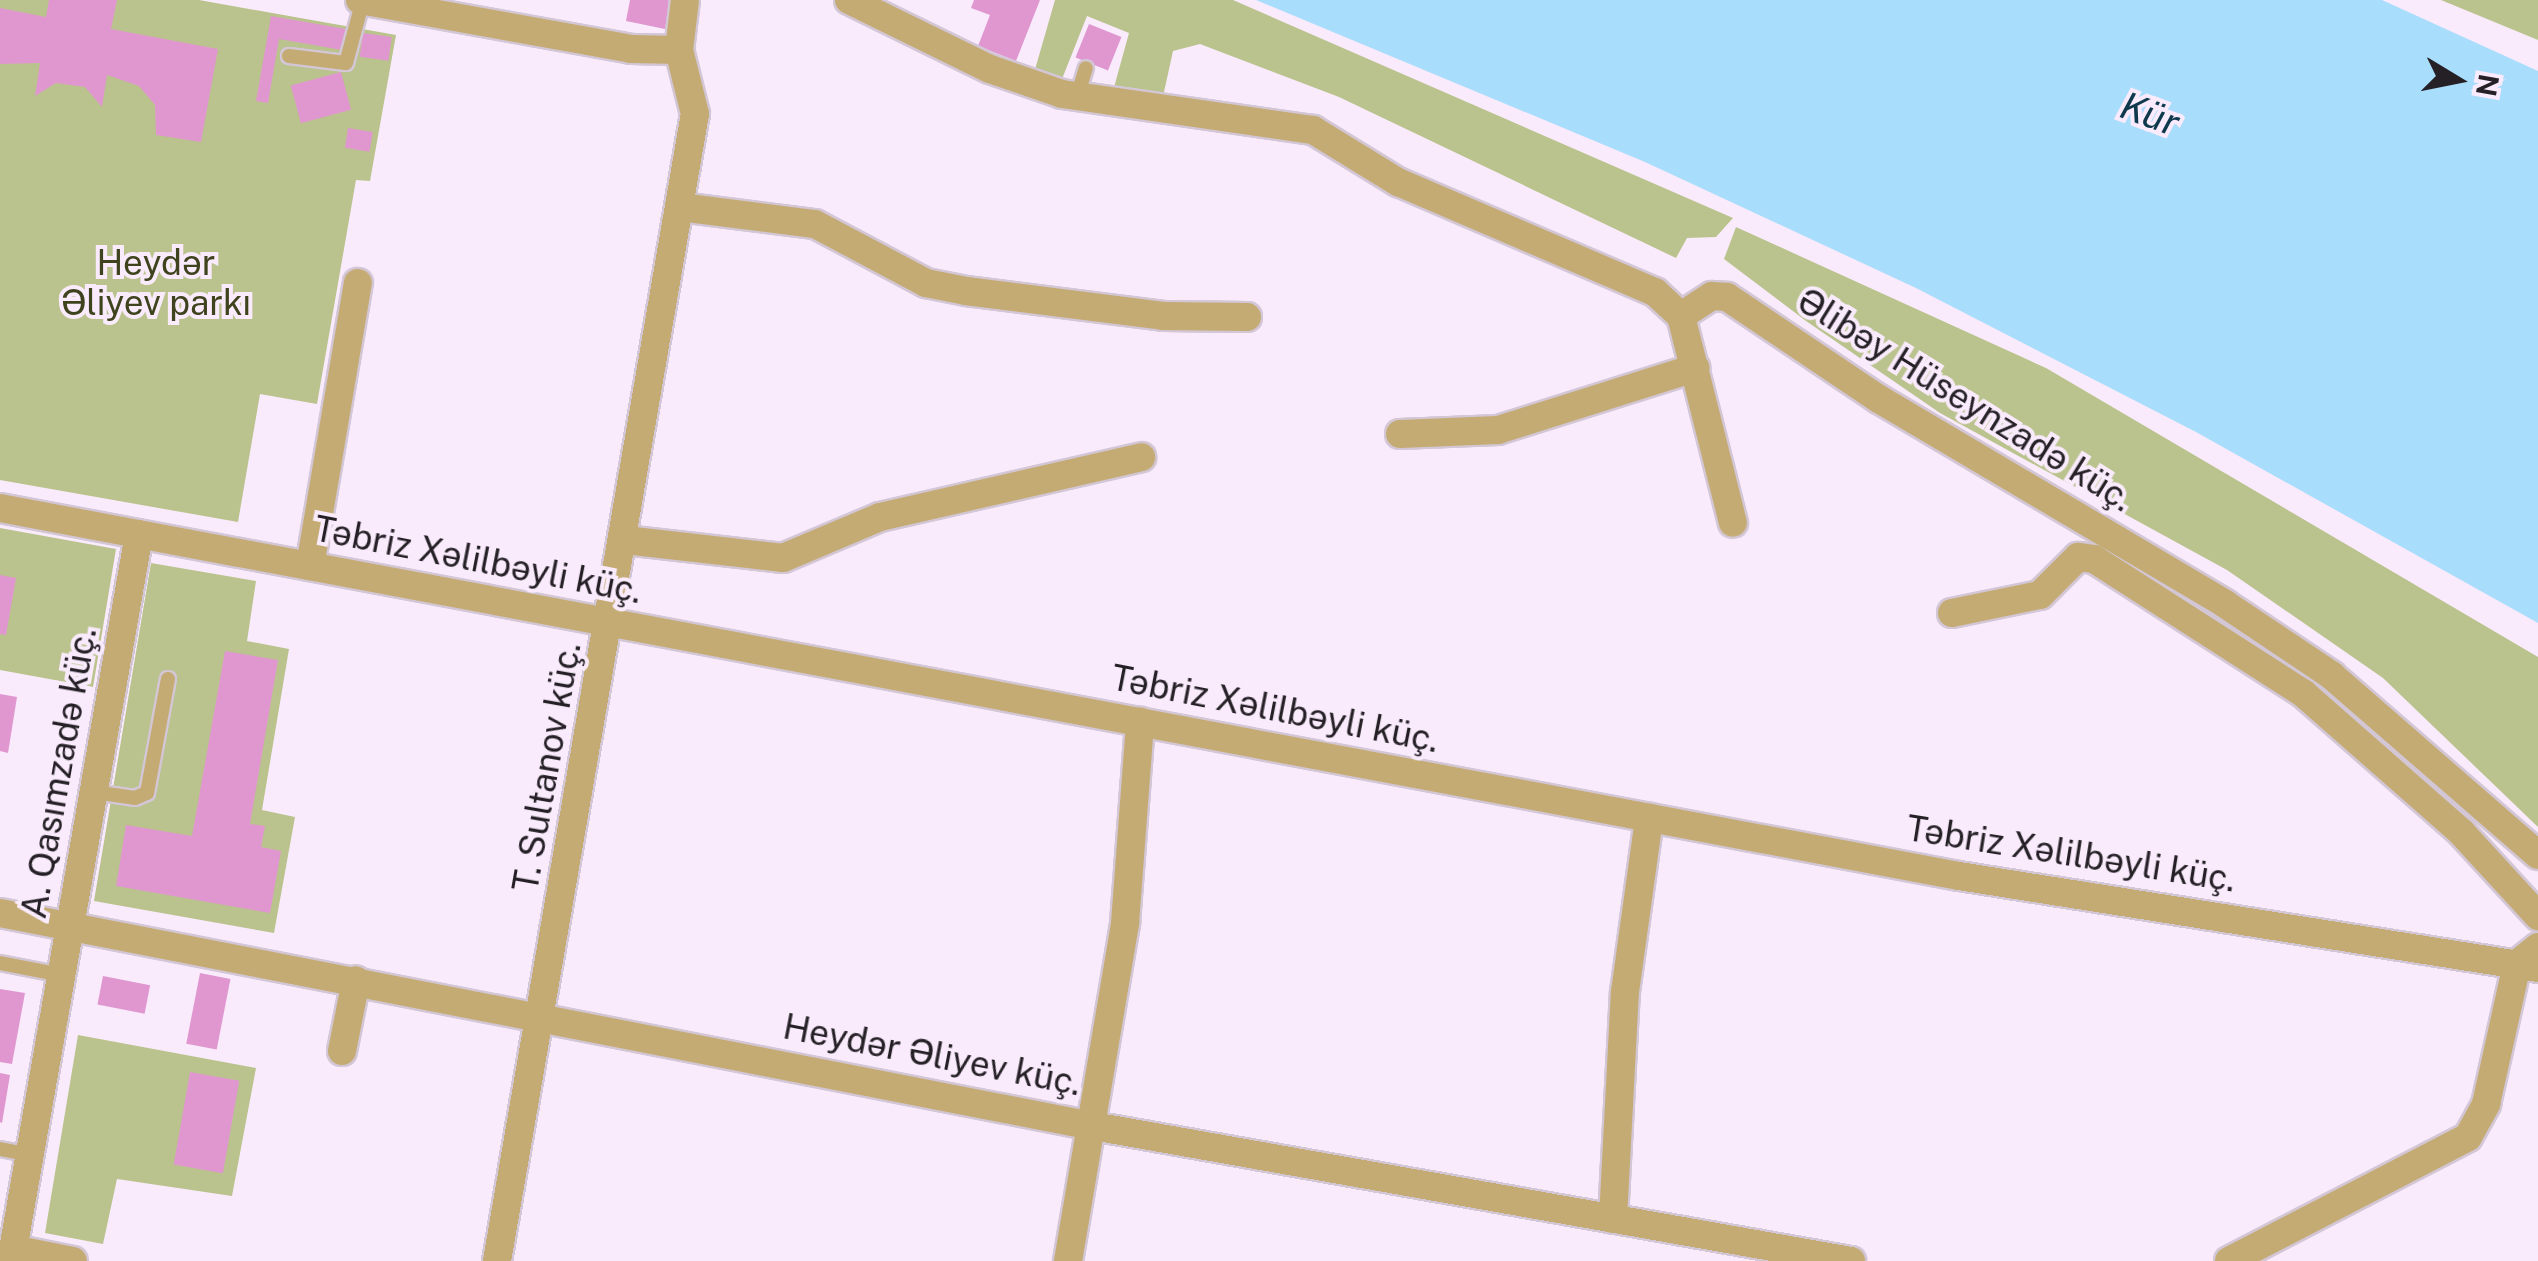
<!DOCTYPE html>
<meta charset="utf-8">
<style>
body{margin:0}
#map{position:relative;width:2538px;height:1261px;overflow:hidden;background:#f9ebfc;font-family:"Public Sans",sans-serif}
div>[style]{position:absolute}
.green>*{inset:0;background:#bac38d}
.water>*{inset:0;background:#a9ddfc}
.building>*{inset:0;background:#e097d0;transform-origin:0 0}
.roads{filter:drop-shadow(2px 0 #d3c6d5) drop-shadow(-2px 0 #d3c6d5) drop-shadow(0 2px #d3c6d5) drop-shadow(0 -2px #d3c6d5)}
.service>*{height:14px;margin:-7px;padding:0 7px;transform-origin:7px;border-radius:7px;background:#c4ab73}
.minor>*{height:28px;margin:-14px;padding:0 14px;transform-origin:14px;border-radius:14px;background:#c4ab73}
span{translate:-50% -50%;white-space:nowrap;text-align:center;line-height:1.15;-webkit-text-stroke:8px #f9ebfc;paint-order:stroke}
.park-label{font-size:35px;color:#3e431d}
.street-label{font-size:35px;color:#252026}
.water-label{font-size:38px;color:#0e384c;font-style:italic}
.north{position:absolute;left:2408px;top:30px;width:100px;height:100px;-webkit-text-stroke:8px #f9ebfc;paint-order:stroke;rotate:100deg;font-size:28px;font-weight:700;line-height:40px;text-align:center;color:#252026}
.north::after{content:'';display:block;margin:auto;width:35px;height:45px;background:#252026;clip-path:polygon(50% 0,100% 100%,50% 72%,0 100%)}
</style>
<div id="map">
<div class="green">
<i style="clip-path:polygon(0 0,199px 0,396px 35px,370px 181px,356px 180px,317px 404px,260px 394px,238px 522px,0 480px)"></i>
<i style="clip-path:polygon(1055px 0,1233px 0,1733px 218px,1716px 237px,1687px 238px,1676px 258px,1339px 97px,1200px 44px,1173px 51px,1162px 101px,1113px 91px,1129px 33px,1087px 16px,1062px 79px,1034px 73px)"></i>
<i style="clip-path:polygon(2441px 0,2538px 0,2538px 40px)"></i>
<i style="clip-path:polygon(1736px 227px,2046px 368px,2538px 657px,2538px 827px,2383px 678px,2227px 570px,1940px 413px,1806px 321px,1724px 259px)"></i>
<i style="clip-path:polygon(0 528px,116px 549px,93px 687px,0 670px)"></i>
<i style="clip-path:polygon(151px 563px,256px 581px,247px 641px,289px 649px,262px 810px,295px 817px,274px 933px,94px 901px)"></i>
<i style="clip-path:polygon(78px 1035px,256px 1068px,232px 1196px,117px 1179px,103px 1244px,45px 1233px)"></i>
</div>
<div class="water">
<i style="clip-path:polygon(1256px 0,2382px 0,2538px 71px,2538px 623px,2196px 432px,1916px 288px,1645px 162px)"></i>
</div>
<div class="building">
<i style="clip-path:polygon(49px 0,117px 0,111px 29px,218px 49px,201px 142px,156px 135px,155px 105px,139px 86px,107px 75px,102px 107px,85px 87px,56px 83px,35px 96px,40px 63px,0 64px,0 8px,46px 17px)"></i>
<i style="clip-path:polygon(630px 0,671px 0,665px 29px,626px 21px)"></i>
<i style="clip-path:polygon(974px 0,1040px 0,1016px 61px,978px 46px,990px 15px,971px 8px)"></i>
<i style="clip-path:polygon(271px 16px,346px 29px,342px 50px,279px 39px,268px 103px,256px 101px)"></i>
<i style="left:1089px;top:24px;width:35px;height:36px;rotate:22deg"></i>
<i style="left:363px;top:33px;width:29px;height:24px;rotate:8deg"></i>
<i style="left:341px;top:72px;width:39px;height:52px;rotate:75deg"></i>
<i style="left:348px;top:128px;width:25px;height:20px;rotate:9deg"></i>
<i style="clip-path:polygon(0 575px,16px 578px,6px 635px,0 634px)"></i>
<i style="clip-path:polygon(225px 651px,278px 660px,250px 824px,265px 826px,261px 847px,281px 851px,270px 913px,116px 886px,126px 825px,192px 836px)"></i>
<i style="clip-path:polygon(0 694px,17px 697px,8px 753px,0 751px)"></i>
<i style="left:200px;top:973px;width:31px;height:72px;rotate:11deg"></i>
<i style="left:103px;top:976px;width:48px;height:29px;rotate:11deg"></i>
<i style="clip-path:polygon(0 989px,25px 993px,12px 1064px,0 1062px)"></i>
<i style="left:190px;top:1072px;width:50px;height:94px;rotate:10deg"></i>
<i style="clip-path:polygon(0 1073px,10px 1075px,2px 1123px,0 1122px)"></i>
</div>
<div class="roads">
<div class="service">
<i style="left:289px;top:56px;width:57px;rotate:7deg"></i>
<i style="left:346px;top:63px;width:65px;rotate:-74.9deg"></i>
<i style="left:1077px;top:97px;width:30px;rotate:-73deg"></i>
<i style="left:94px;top:792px;width:41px;rotate:8.3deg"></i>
<i style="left:135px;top:798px;width:13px;rotate:-23deg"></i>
<i style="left:147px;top:793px;width:116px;rotate:-79.6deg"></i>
<i style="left:0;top:963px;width:63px;rotate:11deg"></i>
<i style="left:0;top:1149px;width:31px;rotate:11deg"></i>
</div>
<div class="minor">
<i style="left:360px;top:0;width:275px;rotate:10.2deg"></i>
<i style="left:631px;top:49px;width:48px;rotate:1.2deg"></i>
<i style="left:849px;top:0;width:157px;rotate:26.1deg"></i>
<i style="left:990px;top:69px;width:76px;rotate:19.1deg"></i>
<i style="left:1062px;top:94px;width:254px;rotate:8.2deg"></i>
<i style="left:1313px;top:130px;width:100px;rotate:31.5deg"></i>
<i style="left:1398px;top:182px;width:280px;rotate:23.2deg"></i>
<i style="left:1655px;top:292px;width:35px;rotate:43deg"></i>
<i style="left:1681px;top:316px;width:37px;rotate:-33deg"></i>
<i style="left:1712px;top:296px;width:15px;rotate:4deg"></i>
<i style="left:1727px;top:297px;width:183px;rotate:33.9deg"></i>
<i style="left:1879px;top:399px;width:402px;rotate:30.6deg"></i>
<i style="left:2225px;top:604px;width:128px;rotate:33.8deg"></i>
<i style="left:2331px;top:675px;width:274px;rotate:41deg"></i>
<i style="left:680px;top:207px;width:136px;rotate:7.2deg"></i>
<i style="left:815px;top:224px;width:126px;rotate:28deg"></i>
<i style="left:926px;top:283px;width:41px;rotate:11.3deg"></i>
<i style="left:966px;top:291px;width:199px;rotate:7.2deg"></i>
<i style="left:1163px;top:316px;width:84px;rotate:0.7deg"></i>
<i style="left:1681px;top:316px;width:213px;rotate:75.9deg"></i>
<i style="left:1400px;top:434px;width:98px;rotate:-2.3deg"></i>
<i style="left:1498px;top:430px;width:207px;rotate:-17.5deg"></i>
<i style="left:0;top:508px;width:1993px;rotate:10.64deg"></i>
<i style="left:1959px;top:876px;width:586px;rotate:9.03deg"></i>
<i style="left:625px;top:540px;width:159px;rotate:6.5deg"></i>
<i style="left:783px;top:558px;width:105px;rotate:-22.9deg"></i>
<i style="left:880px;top:517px;width:268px;rotate:-12.9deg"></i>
<i style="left:310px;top:566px;width:287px;rotate:-80.4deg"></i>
<i style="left:1952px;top:613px;width:90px;rotate:-11.6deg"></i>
<i style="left:2040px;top:595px;width:54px;rotate:-45deg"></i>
<i style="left:2078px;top:557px;width:16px;rotate:7deg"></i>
<i style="left:2094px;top:559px;width:250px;rotate:32.7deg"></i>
<i style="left:2304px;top:694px;width:210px;rotate:41.3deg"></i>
<i style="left:2462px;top:833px;width:113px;rotate:47.5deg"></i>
<i style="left:0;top:913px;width:1114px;rotate:11.03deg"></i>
<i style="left:1093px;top:1126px;width:770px;rotate:10.1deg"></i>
<i style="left:342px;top:1051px;width:72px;rotate:-78.8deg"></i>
<i style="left:1613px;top:1219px;width:227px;rotate:-87deg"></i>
<i style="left:1625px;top:992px;width:176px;rotate:-82.1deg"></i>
<i style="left:13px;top:1249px;width:61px;rotate:11.3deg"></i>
<i style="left:11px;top:1261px;width:738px;rotate:-80.01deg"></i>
<i style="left:497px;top:1261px;width:1164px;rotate:-80.21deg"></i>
<i style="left:695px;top:114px;width:66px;rotate:-104deg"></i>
<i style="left:679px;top:50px;width:50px;rotate:-83.2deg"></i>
<i style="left:1068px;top:1261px;width:343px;rotate:-80.4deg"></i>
<i style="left:1125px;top:923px;width:202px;rotate:-85.7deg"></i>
<i style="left:2229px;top:1261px;width:269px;rotate:-27.4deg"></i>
<i style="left:2468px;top:1137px;width:38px;rotate:-61deg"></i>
<i style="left:2486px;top:1104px;width:143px;rotate:-77.5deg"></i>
<i style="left:2517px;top:964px;width:27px;rotate:-39deg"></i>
</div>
</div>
<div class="park-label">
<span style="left:156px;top:283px">Heydər<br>Əliyev parkı</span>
</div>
<div class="street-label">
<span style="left:1965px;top:400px;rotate:32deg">Əlibəy Hüseynzadə küç.</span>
<span style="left:478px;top:560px;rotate:11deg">Təbriz Xəlilbəyli küç.</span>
<span style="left:1275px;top:709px;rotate:11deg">Təbriz Xəlilbəyli küç.</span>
<span style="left:547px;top:767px;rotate:-80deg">T. Sultanov küç.</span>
<span style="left:59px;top:773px;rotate:-80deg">A. Qasımzadə küç.</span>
<span style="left:2071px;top:854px;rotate:9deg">Təbriz Xəlilbəyli küç.</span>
<span style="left:932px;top:1055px;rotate:11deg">Heydər Əliyev küç.</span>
</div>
<div class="water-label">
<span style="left:2150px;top:114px;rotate:20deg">Kür</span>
</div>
<div class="north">N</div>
</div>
